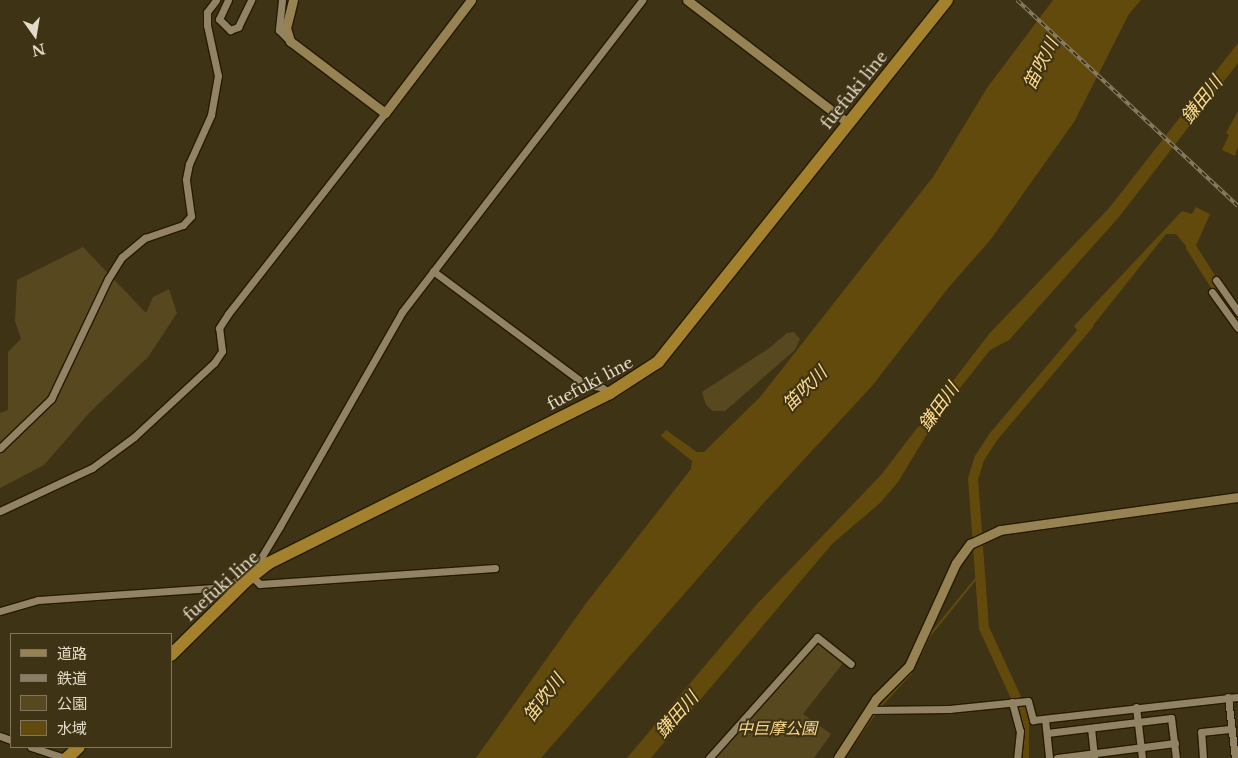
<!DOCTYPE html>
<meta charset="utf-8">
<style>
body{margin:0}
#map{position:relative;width:1238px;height:758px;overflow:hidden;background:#3f3315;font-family:"Libre Baskerville","Noto Sans JP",serif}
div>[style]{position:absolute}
.green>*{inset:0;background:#584820}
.water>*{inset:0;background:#614a0c}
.stream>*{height:2px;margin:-1px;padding:0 1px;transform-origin:1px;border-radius:1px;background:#614a0c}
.river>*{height:10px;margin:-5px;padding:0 5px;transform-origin:5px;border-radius:5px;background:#614a0c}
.roads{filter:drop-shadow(1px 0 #261a00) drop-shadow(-1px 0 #261a00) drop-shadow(0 1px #261a00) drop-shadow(0 -1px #261a00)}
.street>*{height:7px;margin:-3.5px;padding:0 3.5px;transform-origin:3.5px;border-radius:3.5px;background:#918363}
.secondary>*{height:9px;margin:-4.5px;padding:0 4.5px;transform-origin:4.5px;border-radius:4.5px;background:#968253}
.highway>*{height:12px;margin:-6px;padding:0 6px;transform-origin:6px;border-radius:6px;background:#a3812d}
.rail>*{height:4px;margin-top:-2px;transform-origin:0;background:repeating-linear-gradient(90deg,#3f3315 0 5.5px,#897f67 0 11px);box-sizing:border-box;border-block:1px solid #897f67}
span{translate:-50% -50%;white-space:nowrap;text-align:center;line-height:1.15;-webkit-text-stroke:4px #3f3315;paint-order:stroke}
.street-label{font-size:16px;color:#e3dbca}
.park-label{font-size:16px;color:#fad789;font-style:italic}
.water-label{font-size:18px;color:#fcda8b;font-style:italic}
.legend{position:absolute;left:10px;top:633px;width:162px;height:115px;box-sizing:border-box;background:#3f3315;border:1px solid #81765d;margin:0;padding:6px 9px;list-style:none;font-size:15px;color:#e3dbca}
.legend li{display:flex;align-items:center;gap:10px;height:25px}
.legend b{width:25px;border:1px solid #81765d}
.north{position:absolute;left:10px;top:10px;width:50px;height:50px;-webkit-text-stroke:4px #3f3315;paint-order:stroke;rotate:167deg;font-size:14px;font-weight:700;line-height:20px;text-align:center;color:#e3dbca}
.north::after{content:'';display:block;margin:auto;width:18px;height:22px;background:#e3dbca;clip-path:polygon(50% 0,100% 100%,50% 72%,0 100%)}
</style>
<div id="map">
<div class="green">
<i style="clip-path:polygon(83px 247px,146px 313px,153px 297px,169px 289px,177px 313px,148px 357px,91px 411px,44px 465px,0 488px,0 413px,8px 410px,8px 352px,21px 339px,15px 321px,17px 280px)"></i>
<i style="clip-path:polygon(794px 332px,800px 339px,795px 350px,725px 411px,713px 411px,706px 405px,702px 392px,768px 349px,787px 333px)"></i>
<i style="clip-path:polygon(817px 642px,843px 663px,803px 714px,831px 734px,814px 758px,716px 758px,737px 728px)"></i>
</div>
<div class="water">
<i style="clip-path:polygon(1053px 0,1141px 0,1129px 14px,1074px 122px,991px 239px,949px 287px,872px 386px,760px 507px,541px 758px,476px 758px,587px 602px,691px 469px,692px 461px,661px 436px,666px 430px,697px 452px,704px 452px,760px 397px,933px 177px,987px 88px)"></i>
<i style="clip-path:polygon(1238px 43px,1238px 63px,1119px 217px,1009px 340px,990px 350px,938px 416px,898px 482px,880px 503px,832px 544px,651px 758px,627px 758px,757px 604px,881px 475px,989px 334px,1110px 207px)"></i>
<i style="clip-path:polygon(1238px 111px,1238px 146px,1235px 156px,1222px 150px,1229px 135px,1226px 133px)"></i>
<i style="clip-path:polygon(1196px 207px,1210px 214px,1195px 248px,1191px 252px,1176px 234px,1166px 234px,1083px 338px,1074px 326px,1182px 211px,1192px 214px)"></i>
</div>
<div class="stream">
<i style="left:879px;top:708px;width:47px;rotate:-47.6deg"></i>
<i style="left:911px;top:673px;width:42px;rotate:-63.4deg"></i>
<i style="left:930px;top:635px;width:77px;rotate:-50.8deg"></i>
<i style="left:844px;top:758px;width:56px;rotate:-55.2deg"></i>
</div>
<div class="river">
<i style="left:1191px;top:238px;width:9px;rotate:90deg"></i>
<i style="left:1191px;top:247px;width:88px;rotate:57.6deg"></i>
<i style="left:1024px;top:758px;width:43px;rotate:-90deg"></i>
<i style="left:1024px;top:715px;width:96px;rotate:-114.7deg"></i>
<i style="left:984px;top:628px;width:149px;rotate:-94.2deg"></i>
<i style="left:973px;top:479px;width:21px;rotate:-73deg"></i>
<i style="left:979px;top:459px;width:27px;rotate:-57deg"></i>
<i style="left:994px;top:436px;width:147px;rotate:-49.7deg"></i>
</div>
<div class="roads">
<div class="street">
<i style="left:228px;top:0;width:21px;rotate:115deg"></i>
<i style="left:219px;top:19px;width:16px;rotate:45deg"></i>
<i style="left:230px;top:30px;width:9px;rotate:-21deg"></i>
<i style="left:238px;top:27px;width:30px;rotate:-64deg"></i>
<i style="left:282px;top:0;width:30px;rotate:96deg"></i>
<i style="left:279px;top:30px;width:13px;rotate:45deg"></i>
<i style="left:433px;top:271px;width:191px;rotate:36.7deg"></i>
<i style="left:586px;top:385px;width:15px;rotate:8deg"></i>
<i style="left:601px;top:387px;width:11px;rotate:34deg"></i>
<i style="left:1216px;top:280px;width:39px;rotate:55deg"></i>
<i style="left:1212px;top:292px;width:44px;rotate:54.2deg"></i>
<i style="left:0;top:448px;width:71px;rotate:-43.9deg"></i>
<i style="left:51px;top:399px;width:133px;rotate:-64.6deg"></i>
<i style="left:108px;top:279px;width:26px;rotate:-58deg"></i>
<i style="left:122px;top:257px;width:30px;rotate:-40deg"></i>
<i style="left:145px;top:238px;width:40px;rotate:-18.9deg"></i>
<i style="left:183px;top:225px;width:12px;rotate:-48deg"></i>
<i style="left:191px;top:216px;width:37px;rotate:-98deg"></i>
<i style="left:186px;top:179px;width:15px;rotate:-79deg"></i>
<i style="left:189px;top:164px;width:54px;rotate:-65.8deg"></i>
<i style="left:211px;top:115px;width:40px;rotate:-80deg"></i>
<i style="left:218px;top:76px;width:52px;rotate:-102.2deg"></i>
<i style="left:207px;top:25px;width:13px;rotate:-90deg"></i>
<i style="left:207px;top:12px;width:15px;rotate:-53deg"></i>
<i style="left:0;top:511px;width:102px;rotate:-25.1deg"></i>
<i style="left:92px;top:468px;width:52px;rotate:-36.4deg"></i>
<i style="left:134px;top:437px;width:109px;rotate:-42.8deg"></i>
<i style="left:214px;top:363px;width:14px;rotate:-56deg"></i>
<i style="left:222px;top:351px;width:23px;rotate:-97deg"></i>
<i style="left:219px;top:328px;width:17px;rotate:-57deg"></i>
<i style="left:228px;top:314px;width:255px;rotate:-52deg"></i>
<i style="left:495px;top:568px;width:236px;rotate:176.1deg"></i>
<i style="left:260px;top:584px;width:18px;rotate:-139deg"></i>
<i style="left:246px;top:572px;width:17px;rotate:-40deg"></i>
<i style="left:259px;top:561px;width:41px;rotate:-59deg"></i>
<i style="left:280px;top:526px;width:246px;rotate:-60.3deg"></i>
<i style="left:402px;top:312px;width:394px;rotate:-52.4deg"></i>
<i style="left:0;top:611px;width:40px;rotate:-16deg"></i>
<i style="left:38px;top:600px;width:190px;rotate:-3.9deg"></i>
<i style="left:228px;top:587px;width:23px;rotate:-40deg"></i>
<i style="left:1228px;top:697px;width:61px;rotate:83.5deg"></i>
<i style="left:1012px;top:702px;width:30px;rotate:75deg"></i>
<i style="left:1020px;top:731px;width:27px;rotate:96deg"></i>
<i style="left:1136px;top:707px;width:51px;rotate:83.3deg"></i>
<i style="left:869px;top:710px;width:80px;rotate:-0.7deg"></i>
<i style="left:949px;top:709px;width:79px;rotate:-5.8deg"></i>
<i style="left:1028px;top:701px;width:20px;rotate:75deg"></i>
<i style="left:1033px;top:720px;width:206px;rotate:-6.4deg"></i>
<i style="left:1045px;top:719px;width:39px;rotate:84deg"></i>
<i style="left:1091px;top:728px;width:30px;rotate:84deg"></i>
<i style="left:1047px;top:733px;width:125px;rotate:-6.9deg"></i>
<i style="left:1171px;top:718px;width:40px;rotate:82.9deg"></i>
<i style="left:0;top:736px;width:12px;rotate:20deg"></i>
<i style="left:31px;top:747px;width:35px;rotate:18deg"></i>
<i style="left:709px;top:758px;width:162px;rotate:-48.2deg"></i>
<i style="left:817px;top:637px;width:43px;rotate:38.5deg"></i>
<i style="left:1057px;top:758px;width:119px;rotate:-7.2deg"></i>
<i style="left:1203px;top:758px;width:26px;rotate:-94deg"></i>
<i style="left:1201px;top:732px;width:31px;rotate:-6deg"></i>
</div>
<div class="secondary">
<i style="left:293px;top:0;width:29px;rotate:104deg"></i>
<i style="left:286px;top:28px;width:14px;rotate:73deg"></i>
<i style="left:290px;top:41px;width:119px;rotate:37.2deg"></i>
<i style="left:385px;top:113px;width:142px;rotate:-52.7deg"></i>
<i style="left:687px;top:0;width:203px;rotate:37.4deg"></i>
<i style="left:838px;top:758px;width:70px;rotate:-57.2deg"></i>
<i style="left:876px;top:699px;width:47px;rotate:-45deg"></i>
<i style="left:909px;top:666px;width:113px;rotate:-65.5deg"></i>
<i style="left:956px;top:563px;width:24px;rotate:-54deg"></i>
<i style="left:970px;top:544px;width:33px;rotate:-25deg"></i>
<i style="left:1000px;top:530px;width:240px;rotate:-7.9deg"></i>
</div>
<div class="highway">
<i style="left:171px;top:655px;width:105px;rotate:-44.6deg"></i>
<i style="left:246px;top:581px;width:29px;rotate:-38deg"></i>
<i style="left:269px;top:563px;width:381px;rotate:-26.5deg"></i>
<i style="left:610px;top:393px;width:57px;rotate:-32.9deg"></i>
<i style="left:658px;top:362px;width:463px;rotate:-51.4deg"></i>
<i style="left:67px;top:758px;width:16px;rotate:-43deg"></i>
</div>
</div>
<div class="rail">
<i style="left:1017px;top:0;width:302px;rotate:43deg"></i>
</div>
<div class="street-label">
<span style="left:854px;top:90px;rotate:-51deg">fuefuki line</span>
<span style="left:590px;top:383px;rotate:-28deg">fuefuki line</span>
<span style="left:221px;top:586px;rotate:-42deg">fuefuki line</span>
</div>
<div class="park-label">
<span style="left:777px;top:728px">中巨摩公園</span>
</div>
<div class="water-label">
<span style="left:1041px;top:64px;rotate:-63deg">笛吹川</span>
<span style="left:1202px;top:100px;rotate:-52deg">鎌田川</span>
<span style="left:805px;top:389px;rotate:-45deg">笛吹川</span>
<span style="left:939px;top:407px;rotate:-54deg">鎌田川</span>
<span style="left:544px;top:698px;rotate:-53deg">笛吹川</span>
<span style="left:677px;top:715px;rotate:-49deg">鎌田川</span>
</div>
<ul class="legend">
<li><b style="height:6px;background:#968253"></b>道路</li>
<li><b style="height:6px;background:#897f67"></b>鉄道</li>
<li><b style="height:14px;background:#584820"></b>公園</li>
<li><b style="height:14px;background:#614a0c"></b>水域</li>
</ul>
<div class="north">N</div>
</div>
